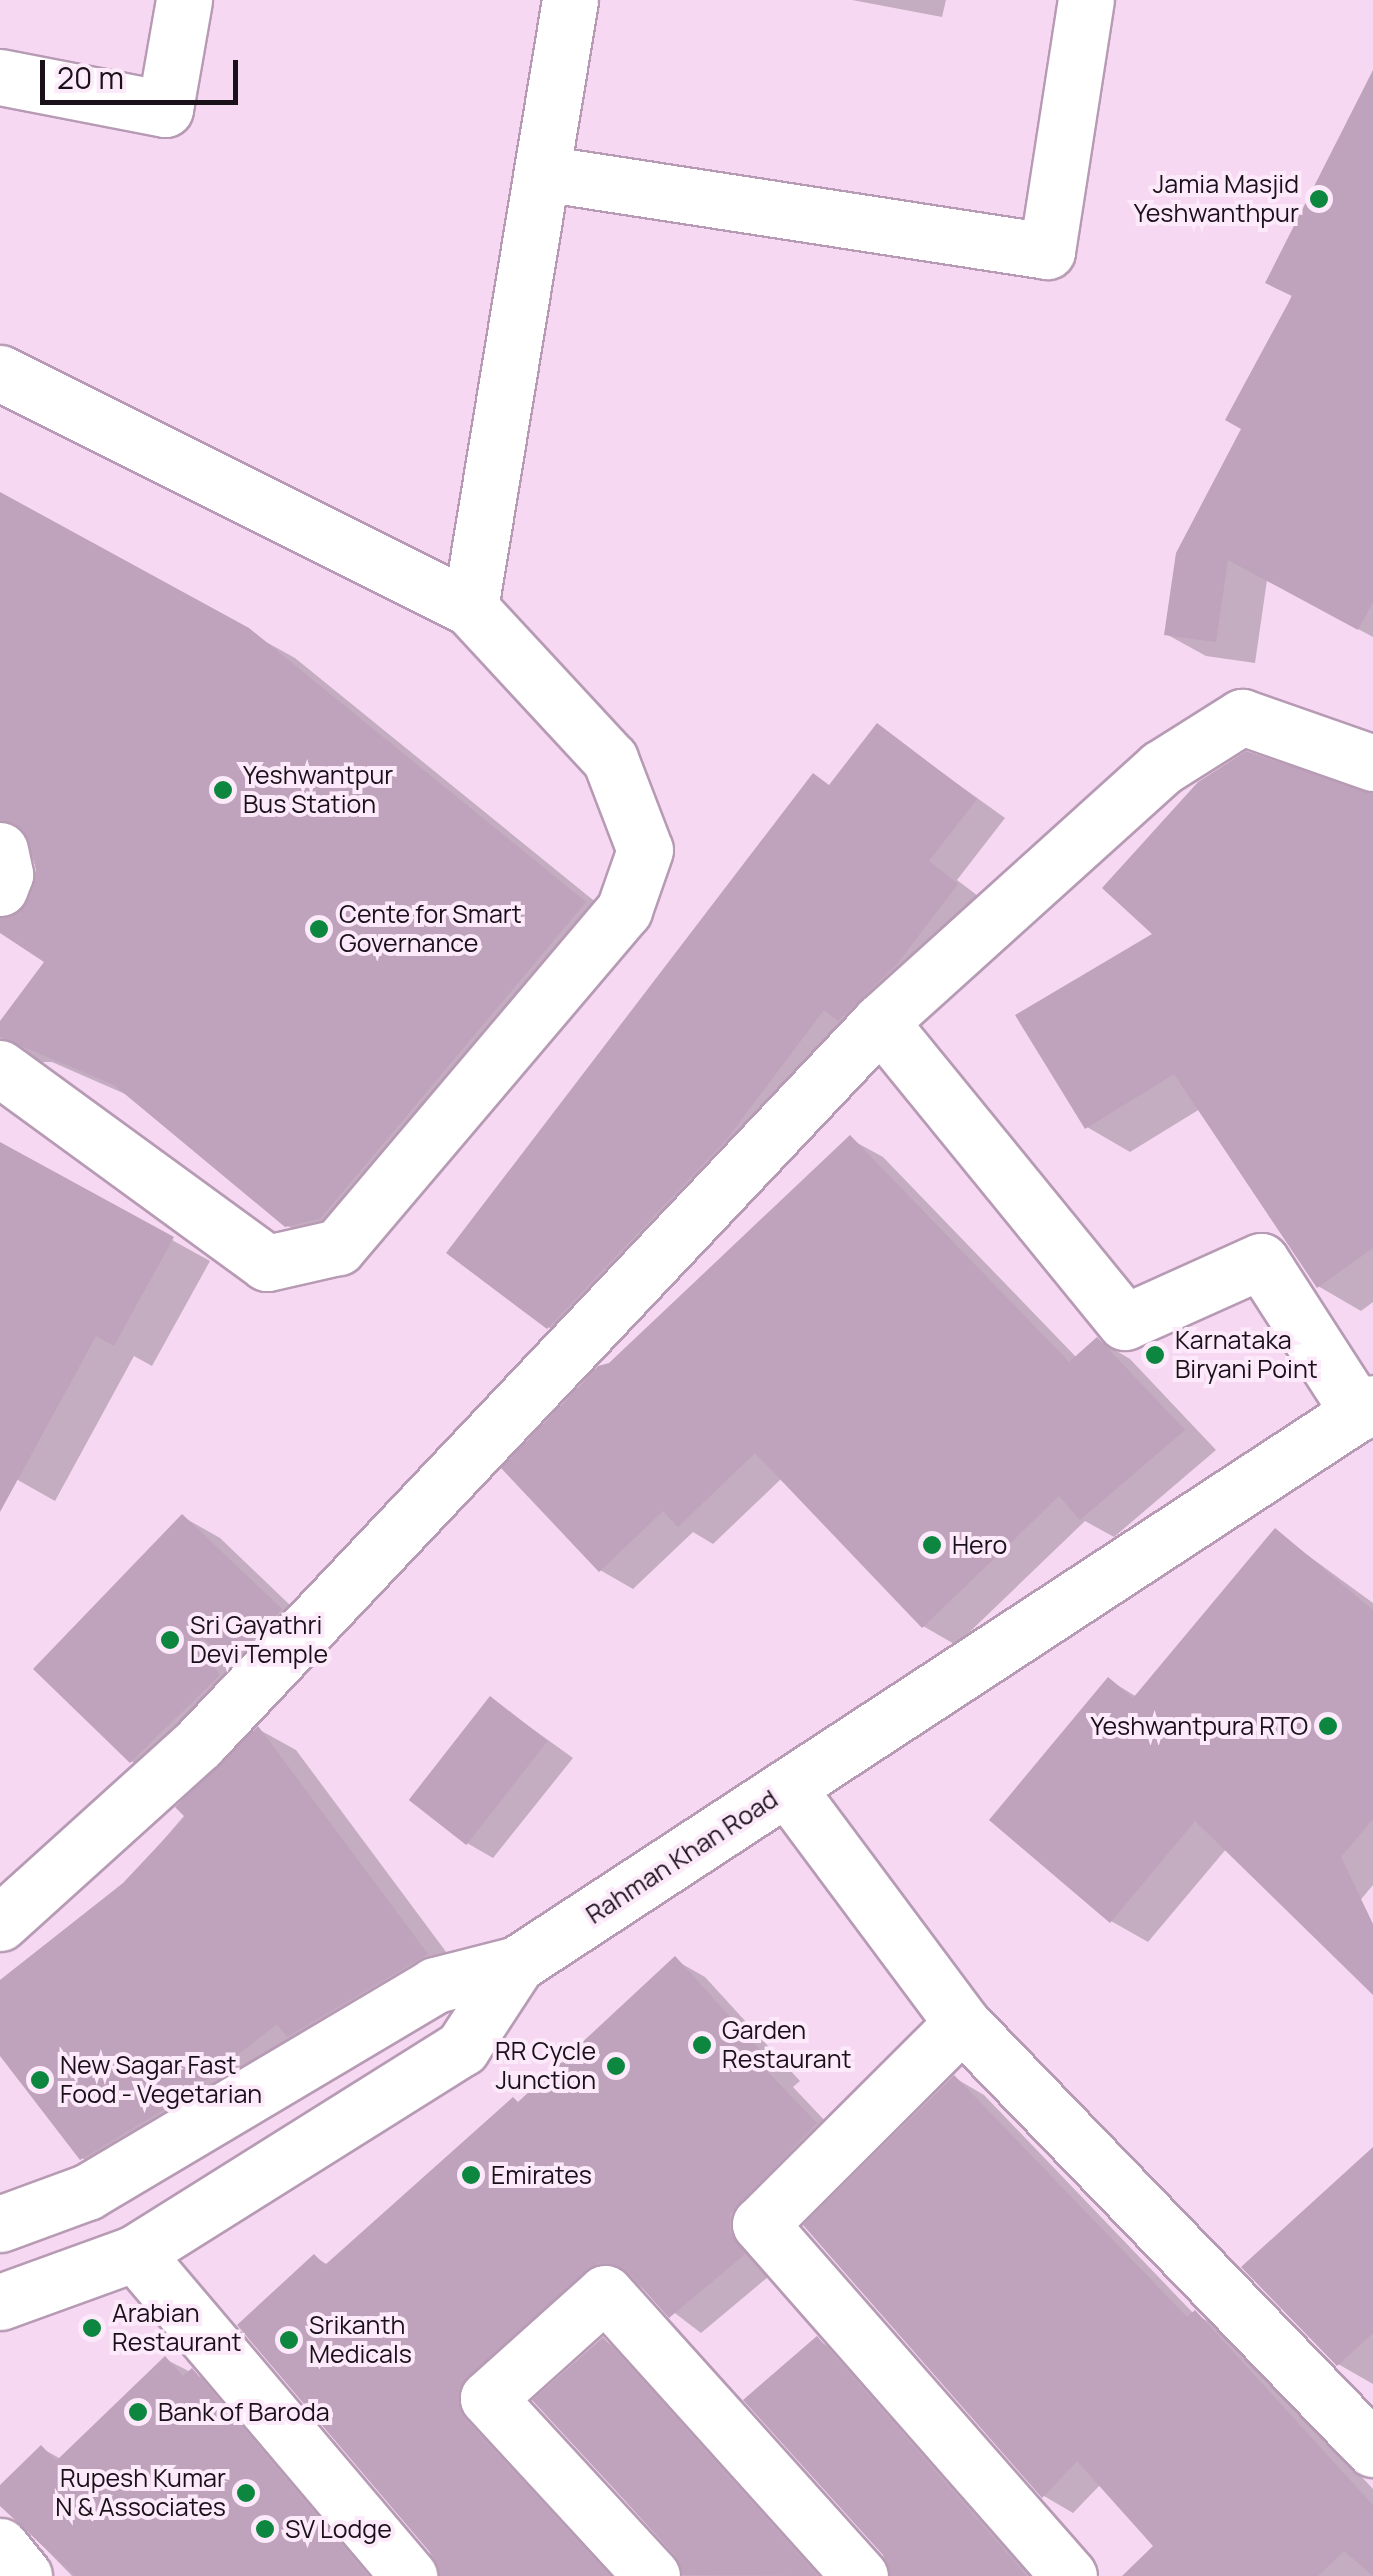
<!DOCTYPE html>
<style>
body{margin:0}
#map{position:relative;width:1373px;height:2576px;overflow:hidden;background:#f6d8f2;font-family:Manrope,sans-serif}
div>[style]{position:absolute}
.shadow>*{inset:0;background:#0003}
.building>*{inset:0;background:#bfa2bb;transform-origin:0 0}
.roads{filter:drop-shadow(2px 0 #b79bb4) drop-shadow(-2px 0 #b79bb4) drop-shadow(0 2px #b79bb4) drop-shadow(0 -2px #b79bb4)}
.minor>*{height:55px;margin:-27.5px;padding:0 27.5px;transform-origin:27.5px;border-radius:27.5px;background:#fff}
.dots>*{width:28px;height:28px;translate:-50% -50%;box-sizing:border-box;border:5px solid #fce9f9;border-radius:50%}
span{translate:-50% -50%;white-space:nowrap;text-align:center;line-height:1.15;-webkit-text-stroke:8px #fce9f9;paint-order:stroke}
.poi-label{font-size:25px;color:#1a1019}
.right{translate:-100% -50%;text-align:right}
.left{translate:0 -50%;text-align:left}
.street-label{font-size:25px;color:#1a1019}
.scale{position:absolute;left:40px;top:60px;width:198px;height:45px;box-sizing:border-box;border:5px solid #1a1019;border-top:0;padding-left:12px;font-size:30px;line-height:35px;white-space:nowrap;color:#1a1019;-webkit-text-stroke:8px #fce9f9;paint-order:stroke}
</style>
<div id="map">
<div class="shadow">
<i style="clip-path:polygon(852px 0,946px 0,942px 17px)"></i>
<i style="clip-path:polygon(1373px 76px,1373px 637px,1267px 580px,1255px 663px,1206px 656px,1166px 634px)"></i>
<i style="clip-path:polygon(evenodd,0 495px,295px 658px,630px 930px,333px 1252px,286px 1225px,132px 1097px,52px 1062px,35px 1062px,0 1042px,0 1025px,48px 962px,0 931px,0 495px,34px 850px,37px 884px,15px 916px,15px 867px,34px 850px)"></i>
<i style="clip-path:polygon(877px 726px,1005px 818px,957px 880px,986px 902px,578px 1344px,548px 1327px,831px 787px)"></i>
<i style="clip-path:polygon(1373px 795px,1373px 1302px,1361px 1311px,1318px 1286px,1200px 1109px,1130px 1152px,1087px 1127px,1156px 934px)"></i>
<i style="clip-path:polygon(850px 1139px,883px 1157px,1077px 1358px,1098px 1340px,1130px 1359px,1216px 1450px,1114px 1537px,1085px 1521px,956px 1645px,923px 1626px,782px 1478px,713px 1544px,693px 1532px,633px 1589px,600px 1570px,610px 1366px)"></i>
<i style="clip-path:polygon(0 1145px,210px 1261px,152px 1366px,134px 1356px,55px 1501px,0 1470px)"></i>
<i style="clip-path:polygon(183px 1517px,220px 1538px,318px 1632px,271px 1682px,237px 1662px,232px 1666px,256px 1697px,169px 1783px,131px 1761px)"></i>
<i style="clip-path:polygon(1276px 1532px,1373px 1603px,1373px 1885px,1331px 1935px,1227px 1848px,1148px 1942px,1111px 1921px,1109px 1680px,1137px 1697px)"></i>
<i style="clip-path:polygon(491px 1699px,573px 1758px,493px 1858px,467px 1843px)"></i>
<i style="clip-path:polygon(258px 1729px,296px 1750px,464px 1976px,119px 2179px,82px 2158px,0 2052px,0 1983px,125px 1885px)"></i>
<i style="clip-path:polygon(675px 1960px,705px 1977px,800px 2081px,793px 2087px,845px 2142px,760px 2232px,774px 2272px,701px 2333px,629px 2278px,487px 2407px,621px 2576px,439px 2576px,315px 2257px,328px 2265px,519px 2104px)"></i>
<i style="clip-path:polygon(955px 2078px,984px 2095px,1194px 2314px,1225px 2330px,1373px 2489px,1373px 2576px,1126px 2576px,1157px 2546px,1101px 2484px,1073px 2513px,1044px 2496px)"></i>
<i style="clip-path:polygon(1373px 2150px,1373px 2384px,1338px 2364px)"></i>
<i style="clip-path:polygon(603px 2340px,633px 2357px,834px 2576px,682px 2576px,685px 2568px,536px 2400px)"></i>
<i style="clip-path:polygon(817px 2340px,847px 2357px,1045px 2576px,891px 2576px)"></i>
<i style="clip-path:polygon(165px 2359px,222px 2388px,381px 2576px,72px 2576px,0 2502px,0 2488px,41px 2448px,61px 2459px)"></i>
</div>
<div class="building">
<i style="clip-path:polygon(1373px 70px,1373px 602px,1358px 630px,1228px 560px,1216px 642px,1164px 635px,1176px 553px,1241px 429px,1225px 420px,1292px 296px,1265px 283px)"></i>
<i style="clip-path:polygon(0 492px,249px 628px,586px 902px,320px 1219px,285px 1227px,114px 1085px,0 1037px,0 1021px,44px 962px,0 933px,0 918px,19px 912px,29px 899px,36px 869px,24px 830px,0 820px)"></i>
<i style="clip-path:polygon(877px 723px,977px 799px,929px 861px,958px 884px,897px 964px,838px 1021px,824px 1010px,726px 1140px,547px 1329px,446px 1253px,813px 773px,829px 785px)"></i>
<i style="clip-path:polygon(1246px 751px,1373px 793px,1373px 1248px,1317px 1288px,1174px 1074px,1085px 1129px,1015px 1015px,1152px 934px,1102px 888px,1198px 782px)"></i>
<i style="clip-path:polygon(850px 1135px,1069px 1362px,1097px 1337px,1185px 1430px,1080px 1520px,1059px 1496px,922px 1628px,755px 1453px,678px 1527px,663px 1511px,599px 1572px,501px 1468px,598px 1366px,609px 1363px)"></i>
<i style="clip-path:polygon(0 1142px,174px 1237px,114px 1346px,96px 1336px,0 1512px)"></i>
<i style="clip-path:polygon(182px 1514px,282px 1609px,232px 1662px,202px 1638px,197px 1644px,220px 1675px,130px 1763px,33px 1669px)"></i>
<i style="clip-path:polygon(1275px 1528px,1373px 1610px,1373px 1819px,1341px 1857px,1373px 1924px,1373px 1995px,1195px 1821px,1110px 1923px,989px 1820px,1108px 1677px,1133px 1698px)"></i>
<i style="left:490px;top:1696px;width:73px;height:132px;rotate:38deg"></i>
<i style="clip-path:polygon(258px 1726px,428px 1954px,287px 2037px,277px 2024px,180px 2100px,80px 2160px,0 2056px,0 1980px,123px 1883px,185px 1817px,175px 1807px)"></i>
<i style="clip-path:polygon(675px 1956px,772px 2063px,765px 2069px,817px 2123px,730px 2214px,730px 2232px,745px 2254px,669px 2318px,627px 2271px,598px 2263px,459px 2388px,465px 2419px,610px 2576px,439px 2576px,433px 2556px,237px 2325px,314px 2254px,325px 2265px,513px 2097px,518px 2102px)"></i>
<i style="clip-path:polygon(954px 2075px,1187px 2317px,1195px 2310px,1373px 2505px,1373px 2576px,1344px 2551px,1318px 2576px,1122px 2576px,1153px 2546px,1077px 2461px,1042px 2498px,803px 2225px)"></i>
<i style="clip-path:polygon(1373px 2147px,1373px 2333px,1337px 2366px,1241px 2267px)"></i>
<i style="clip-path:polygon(817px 2336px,1027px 2576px,890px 2576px,883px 2555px,743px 2400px)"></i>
<i style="clip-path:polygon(603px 2337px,818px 2576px,682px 2575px,675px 2555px,532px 2400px)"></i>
<i style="clip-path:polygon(165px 2356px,183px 2376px,192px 2368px,368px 2576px,75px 2576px,0 2506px,0 2485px,41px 2445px,56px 2461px)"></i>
</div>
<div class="roads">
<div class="minor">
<i style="left:0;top:77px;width:168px;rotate:11deg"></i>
<i style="left:165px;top:109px;width:111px;rotate:-80.1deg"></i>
<i style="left:542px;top:173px;width:511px;rotate:8.78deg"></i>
<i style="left:1047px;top:251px;width:254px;rotate:-81.2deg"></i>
<i style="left:0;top:373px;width:525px;rotate:26.57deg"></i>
<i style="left:470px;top:608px;width:206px;rotate:47.2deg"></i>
<i style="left:610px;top:759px;width:97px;rotate:69deg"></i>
<i style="left:645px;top:850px;width:64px;rotate:109.3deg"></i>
<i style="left:624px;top:910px;width:442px;rotate:130.3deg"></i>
<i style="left:338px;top:1247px;width:73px;rotate:167.3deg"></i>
<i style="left:267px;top:1263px;width:331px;rotate:-143.9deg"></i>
<i style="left:470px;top:608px;width:616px;rotate:-80.66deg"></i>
<i style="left:0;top:850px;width:25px;rotate:78deg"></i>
<i style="left:5px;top:874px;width:15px;rotate:110deg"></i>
<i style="left:880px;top:1022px;width:387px;rotate:50.8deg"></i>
<i style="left:1125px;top:1322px;width:149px;rotate:-24.2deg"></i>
<i style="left:1261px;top:1261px;width:181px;rotate:57.2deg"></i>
<i style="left:787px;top:1788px;width:293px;rotate:53.3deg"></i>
<i style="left:962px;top:2023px;width:592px;rotate:46.03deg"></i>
<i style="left:0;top:1923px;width:268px;rotate:-42.1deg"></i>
<i style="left:199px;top:1743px;width:992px;rotate:-46.63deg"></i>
<i style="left:880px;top:1022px;width:379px;rotate:-42.1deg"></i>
<i style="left:1161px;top:768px;width:96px;rotate:-32.2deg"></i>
<i style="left:1242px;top:717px;width:139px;rotate:19.3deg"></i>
<i style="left:962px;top:2023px;width:285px;rotate:135.1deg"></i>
<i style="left:760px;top:2224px;width:468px;rotate:48.7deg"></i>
<i style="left:0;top:2224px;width:93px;rotate:-20.2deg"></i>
<i style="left:87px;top:2192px;width:405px;rotate:-30.7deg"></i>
<i style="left:435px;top:1985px;width:85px;rotate:-14.4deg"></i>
<i style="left:135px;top:2253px;width:424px;rotate:49.7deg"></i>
<i style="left:0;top:2302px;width:144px;rotate:-19.9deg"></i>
<i style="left:135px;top:2253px;width:386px;rotate:-32.1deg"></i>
<i style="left:462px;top:2048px;width:100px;rotate:-56.8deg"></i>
<i style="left:517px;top:1964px;width:1023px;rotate:-33.24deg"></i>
<i style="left:0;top:2546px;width:38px;rotate:51deg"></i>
<i style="left:652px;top:2576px;width:242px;rotate:-132.7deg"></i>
<i style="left:488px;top:2398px;width:157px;rotate:-41.9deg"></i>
<i style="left:605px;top:2293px;width:381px;rotate:48deg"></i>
</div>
</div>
<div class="dots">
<i style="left:1319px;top:199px;background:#0d8640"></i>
<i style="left:223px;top:790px;background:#0d8640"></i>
<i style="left:319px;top:929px;background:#0d8640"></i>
<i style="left:1155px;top:1355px;background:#0d8640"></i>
<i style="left:932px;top:1545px;background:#0d8640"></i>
<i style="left:170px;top:1640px;background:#0d8640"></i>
<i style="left:1328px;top:1726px;background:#0d8640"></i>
<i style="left:702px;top:2045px;background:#0d8640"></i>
<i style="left:616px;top:2066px;background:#0d8640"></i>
<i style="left:40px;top:2080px;background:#0d8640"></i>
<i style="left:471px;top:2175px;background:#0d8640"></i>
<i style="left:92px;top:2328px;background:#0d8640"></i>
<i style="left:289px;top:2340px;background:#0d8640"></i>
<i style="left:138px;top:2412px;background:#0d8640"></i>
<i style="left:246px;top:2493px;background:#0d8640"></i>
<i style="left:265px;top:2529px;background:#0d8640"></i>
</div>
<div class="poi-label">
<span class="right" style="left:1299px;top:199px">Jamia Masjid<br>Yeshwanthpur</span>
<span class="left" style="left:243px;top:790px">Yeshwantpur<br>Bus Station</span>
<span class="left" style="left:339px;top:929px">Cente for Smart<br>Governance</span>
<span class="left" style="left:1175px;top:1355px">Karnataka<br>Biryani Point</span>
<span class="left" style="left:952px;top:1545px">Hero</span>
<span class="left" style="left:190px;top:1640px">Sri Gayathri<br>Devi Temple</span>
<span class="right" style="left:1308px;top:1726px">Yeshwantpura RTO</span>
<span class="left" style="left:722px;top:2045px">Garden<br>Restaurant</span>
<span class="right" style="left:596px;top:2066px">RR Cycle<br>Junction</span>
<span class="left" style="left:60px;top:2080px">New Sagar Fast<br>Food - Vegetarian</span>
<span class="left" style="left:491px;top:2175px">Emirates</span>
<span class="left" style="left:112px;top:2328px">Arabian<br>Restaurant</span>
<span class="left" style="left:309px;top:2340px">Srikanth<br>Medicals</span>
<span class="left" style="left:158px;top:2412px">Bank of Baroda</span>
<span class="right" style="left:226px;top:2493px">Rupesh Kumar<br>N &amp; Associates</span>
<span class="left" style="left:285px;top:2529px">SV Lodge</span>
</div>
<div class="street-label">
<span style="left:682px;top:1857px;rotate:-33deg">Rahman Khan Road</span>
</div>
<div class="scale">20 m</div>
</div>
